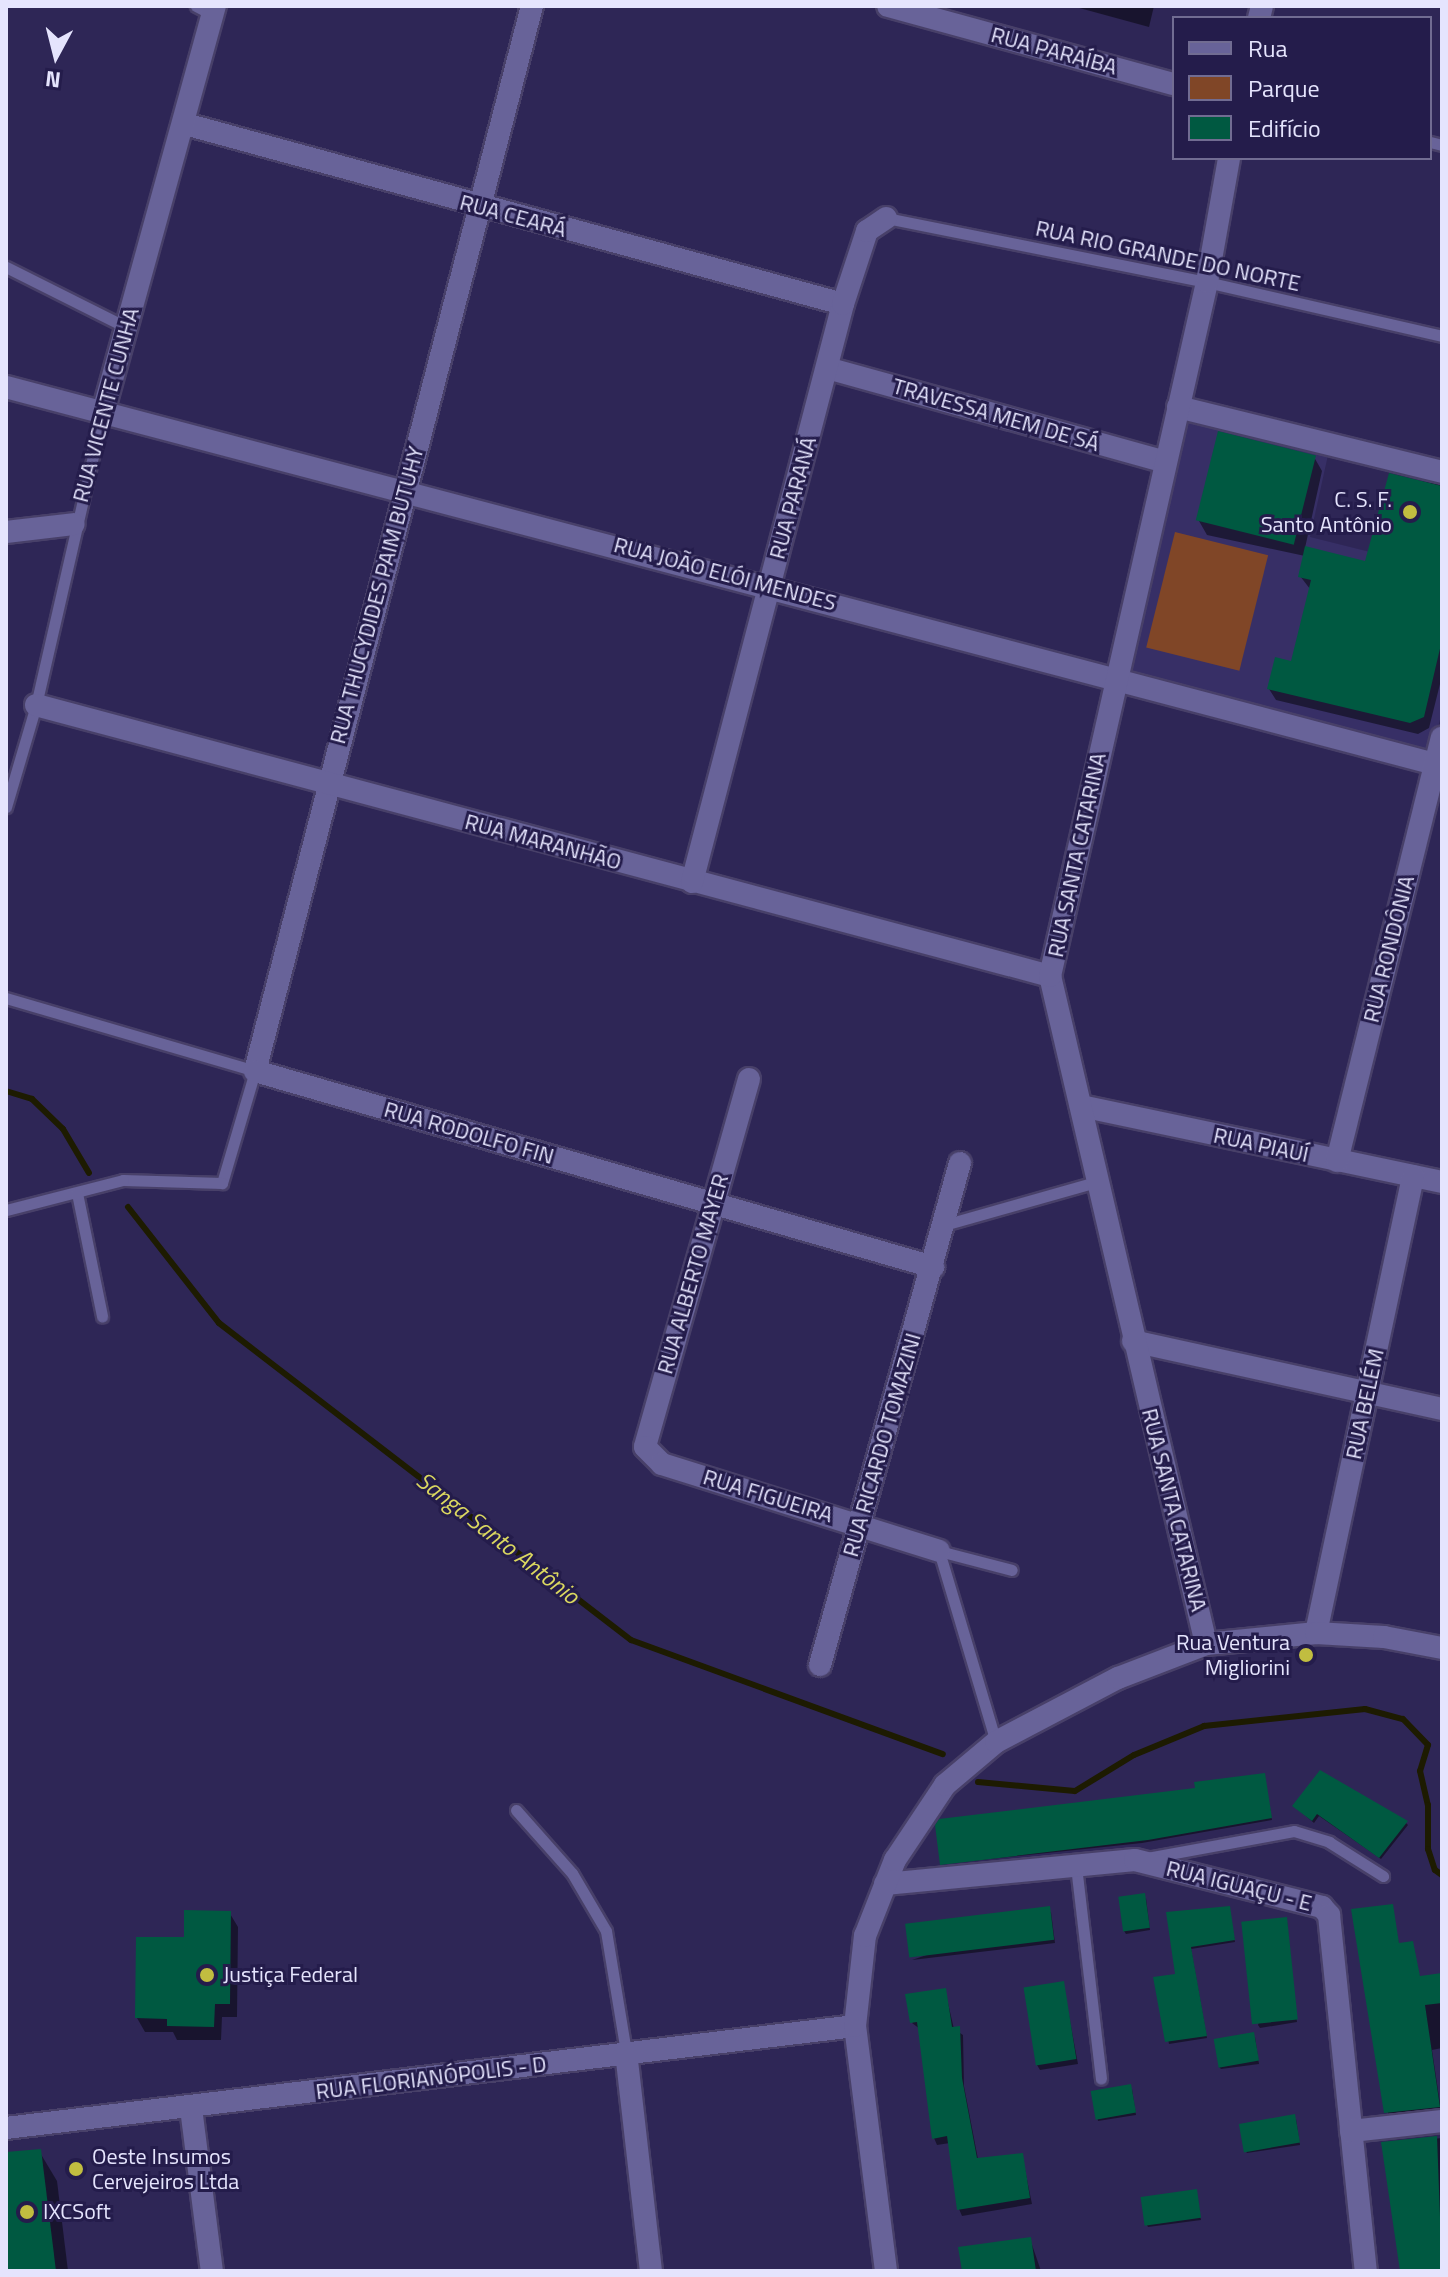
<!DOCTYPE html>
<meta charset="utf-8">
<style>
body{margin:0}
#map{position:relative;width:1448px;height:2277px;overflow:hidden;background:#2e2656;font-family:"Titillium Web",sans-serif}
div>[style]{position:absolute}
.built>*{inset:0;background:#372f66}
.green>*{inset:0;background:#804627;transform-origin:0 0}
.shadow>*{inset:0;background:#0007}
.stream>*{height:6px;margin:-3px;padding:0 3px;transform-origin:3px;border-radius:3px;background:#1d1b01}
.building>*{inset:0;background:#005941;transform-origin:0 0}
.roads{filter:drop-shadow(2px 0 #484069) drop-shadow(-2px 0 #484069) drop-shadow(0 2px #484069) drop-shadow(0 -2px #484069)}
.service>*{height:11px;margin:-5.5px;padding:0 5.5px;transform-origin:5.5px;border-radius:5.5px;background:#686399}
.minor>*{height:22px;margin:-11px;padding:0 11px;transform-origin:11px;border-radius:11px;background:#686399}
.tertiary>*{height:22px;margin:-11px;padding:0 11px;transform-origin:11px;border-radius:11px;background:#686399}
.dots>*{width:22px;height:22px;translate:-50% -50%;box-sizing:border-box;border:4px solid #241c4b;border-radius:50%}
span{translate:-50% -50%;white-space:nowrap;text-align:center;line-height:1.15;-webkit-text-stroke:6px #241c4b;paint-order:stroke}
.street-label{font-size:22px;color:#e5e4fd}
.poi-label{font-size:22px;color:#e5e4fd}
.right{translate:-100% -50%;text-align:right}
.left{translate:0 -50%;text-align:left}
.water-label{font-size:24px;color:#dbd860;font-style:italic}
.frame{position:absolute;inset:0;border:8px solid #e5e4fd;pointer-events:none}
.legend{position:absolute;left:1172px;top:16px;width:260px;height:144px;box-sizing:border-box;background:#241c4b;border:2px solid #716c92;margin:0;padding:10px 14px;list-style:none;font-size:24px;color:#e5e4fd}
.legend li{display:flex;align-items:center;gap:16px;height:40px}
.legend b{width:40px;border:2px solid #716c92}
.north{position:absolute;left:16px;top:16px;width:80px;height:80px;-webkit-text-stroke:6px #241c4b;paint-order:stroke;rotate:187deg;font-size:22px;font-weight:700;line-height:32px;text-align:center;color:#e5e4fd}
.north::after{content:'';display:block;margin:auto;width:28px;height:36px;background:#e5e4fd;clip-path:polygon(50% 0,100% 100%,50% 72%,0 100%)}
</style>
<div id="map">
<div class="built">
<i style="clip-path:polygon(1189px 420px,1328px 455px,1310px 537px,1442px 570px,1442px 712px,1431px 753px,1126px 676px)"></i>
</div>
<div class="green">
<i style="left:1175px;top:532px;width:96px;height:119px;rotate:14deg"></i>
</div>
<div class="shadow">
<i style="clip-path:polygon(1072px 6px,1154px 6px,1149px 27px)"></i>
<i style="clip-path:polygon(1314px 457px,1322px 471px,1305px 548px,1367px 563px,1390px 476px,1442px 485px,1442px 676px,1429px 728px,1418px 734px,1276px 700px,1269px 689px,1293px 663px,1310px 589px,1300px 576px,1305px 556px,1207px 535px,1199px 521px)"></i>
<i style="clip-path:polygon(1264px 1775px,1272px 1820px,1142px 1843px,942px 1864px)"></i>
<i style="clip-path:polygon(1294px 1806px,1406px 1823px,1408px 1825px,1381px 1859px,1319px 1816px,1314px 1823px)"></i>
<i style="clip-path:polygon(1146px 1898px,1150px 1930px,1126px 1934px,1124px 1931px)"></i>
<i style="clip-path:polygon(1392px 1906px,1399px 1945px,1412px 1943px,1420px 1978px,1442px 1975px,1442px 2048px,1432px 2050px,1441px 2110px,1388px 2116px)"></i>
<i style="clip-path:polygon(1229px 1908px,1235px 1942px,1191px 1949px,1207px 2038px,1169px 2044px,1156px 1979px,1177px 1976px,1168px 1914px)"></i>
<i style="clip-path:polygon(229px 1912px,238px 1927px,237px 2017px,222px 2017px,221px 2040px,177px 2040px,173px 2032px,145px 2032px,137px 2018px,186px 1939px)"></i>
<i style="clip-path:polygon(1051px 1912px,1055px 1943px,912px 1960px)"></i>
<i style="clip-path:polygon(1287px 1922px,1297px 2022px,1260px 2028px,1258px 2025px)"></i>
<i style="clip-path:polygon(1063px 1983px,1078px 2064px,1040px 2070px,1037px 2065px)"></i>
<i style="clip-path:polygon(945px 1990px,954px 2029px,963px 2035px,964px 2086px,978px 2159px,1022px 2155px,1032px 2204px,962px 2216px,959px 2209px,950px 2143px,937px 2145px,934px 2138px,920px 2029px,912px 2023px)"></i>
<i style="clip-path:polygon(1255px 2037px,1259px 2064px,1221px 2069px,1219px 2067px)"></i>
<i style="clip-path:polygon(1132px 2089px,1136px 2115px,1098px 2121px,1092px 2091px)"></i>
<i style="clip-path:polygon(1296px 2119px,1300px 2145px,1247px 2153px,1245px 2150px)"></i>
<i style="clip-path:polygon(1442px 2138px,1442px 2271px,1403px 2271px,1383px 2144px)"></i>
<i style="clip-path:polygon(39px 2151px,57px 2181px,68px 2271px,6px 2271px,6px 2154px)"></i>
<i style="clip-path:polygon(1197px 2194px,1201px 2220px,1148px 2227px,1147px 2225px)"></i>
<i style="clip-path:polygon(1030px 2239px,1041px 2271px,964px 2271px)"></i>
</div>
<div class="stream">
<i style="left:6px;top:1091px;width:27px;rotate:17deg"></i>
<i style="left:32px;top:1099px;width:43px;rotate:44.1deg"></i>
<i style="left:63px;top:1129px;width:51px;rotate:59.4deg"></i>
<i style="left:128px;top:1207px;width:147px;rotate:51.9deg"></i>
<i style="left:219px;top:1323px;width:520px;rotate:37.58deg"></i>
<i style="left:631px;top:1640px;width:332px;rotate:20.1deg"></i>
<i style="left:978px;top:1782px;width:97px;rotate:5.3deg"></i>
<i style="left:1075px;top:1791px;width:69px;rotate:-31.4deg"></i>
<i style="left:1134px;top:1755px;width:76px;rotate:-22.5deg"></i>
<i style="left:1204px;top:1726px;width:162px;rotate:-6deg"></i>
<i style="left:1365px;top:1709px;width:39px;rotate:15deg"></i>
<i style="left:1403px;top:1719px;width:36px;rotate:46deg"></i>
<i style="left:1428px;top:1745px;width:27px;rotate:107deg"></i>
<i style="left:1420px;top:1771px;width:35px;rotate:77deg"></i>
<i style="left:1428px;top:1805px;width:44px;rotate:90deg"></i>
<i style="left:1428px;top:1849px;width:22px;rotate:72deg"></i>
<i style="left:1435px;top:1870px;width:9px;rotate:36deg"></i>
</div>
<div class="building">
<i style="left:1218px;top:431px;width:101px;height:92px;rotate:14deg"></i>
<i style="clip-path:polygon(1389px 473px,1442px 486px,1442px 640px,1424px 717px,1410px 723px,1267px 689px,1275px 657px,1291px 661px,1311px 580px,1298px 577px,1305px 546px,1365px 561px)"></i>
<i style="clip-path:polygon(1320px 1770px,1408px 1821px,1379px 1858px,1317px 1814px,1312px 1821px,1292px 1806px)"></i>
<i style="clip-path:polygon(1265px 1773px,1272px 1818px,1148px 1840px,940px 1865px,935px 1825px,939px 1819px,1195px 1788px,1194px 1782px)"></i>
<i style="left:1145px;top:1893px;width:35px;height:27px;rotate:82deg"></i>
<i style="clip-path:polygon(1393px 1904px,1399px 1943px,1413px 1941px,1420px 1976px,1442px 1973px,1442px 2003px,1425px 2005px,1440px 2107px,1384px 2113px,1351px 1909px)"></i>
<i style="left:1050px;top:1906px;width:34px;height:146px;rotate:83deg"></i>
<i style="clip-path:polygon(1230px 1906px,1235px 1940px,1191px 1947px,1207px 2036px,1165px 2042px,1153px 1977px,1175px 1974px,1166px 1912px)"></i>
<i style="clip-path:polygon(184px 1910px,231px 1911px,230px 2004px,215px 2004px,214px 2027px,167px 2026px,167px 2019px,135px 2018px,136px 1937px,184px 1937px)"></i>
<i style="left:1287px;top:1917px;width:103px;height:46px;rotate:84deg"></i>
<i style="left:1064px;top:1981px;width:79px;height:41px;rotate:81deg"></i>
<i style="clip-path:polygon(946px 1988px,952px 2027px,960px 2026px,962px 2078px,977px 2158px,1023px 2153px,1030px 2198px,957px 2210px,947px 2136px,932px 2139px,917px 2022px,910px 2023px,905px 1994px)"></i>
<i style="left:1254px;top:2032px;width:29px;height:41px;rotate:80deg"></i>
<i style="left:1131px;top:2084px;width:29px;height:41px;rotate:80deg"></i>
<i style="left:1295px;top:2114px;width:29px;height:57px;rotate:80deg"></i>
<i style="clip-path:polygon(1437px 2136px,1442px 2271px,1400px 2271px,1381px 2142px)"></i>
<i style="clip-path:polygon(41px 2149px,56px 2271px,6px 2271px,6px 2152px)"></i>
<i style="left:1197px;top:2189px;width:29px;height:57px;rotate:82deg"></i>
<i style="clip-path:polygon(1031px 2237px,1036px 2271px,962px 2271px,958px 2247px)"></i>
</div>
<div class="roads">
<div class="service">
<i style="left:196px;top:6px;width:19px;rotate:28deg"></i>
<i style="left:1430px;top:142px;width:12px;rotate:14deg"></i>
<i style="left:886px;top:218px;width:327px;rotate:11.3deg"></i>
<i style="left:1207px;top:282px;width:241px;rotate:12.9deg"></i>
<i style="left:6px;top:267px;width:134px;rotate:26.6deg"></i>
<i style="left:6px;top:807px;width:106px;rotate:-73.6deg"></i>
<i style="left:36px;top:705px;width:301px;rotate:-77.1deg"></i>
<i style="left:6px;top:998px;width:259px;rotate:16.3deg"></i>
<i style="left:255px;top:1071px;width:117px;rotate:106.4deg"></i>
<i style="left:222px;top:1183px;width:99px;rotate:-178.3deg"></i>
<i style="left:123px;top:1180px;width:121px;rotate:165.6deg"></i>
<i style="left:77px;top:1193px;width:126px;rotate:78.5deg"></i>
<i style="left:944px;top:1225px;width:161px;rotate:-15.8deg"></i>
<i style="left:939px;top:1551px;width:199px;rotate:73.4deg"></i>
<i style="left:939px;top:1551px;width:75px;rotate:14.6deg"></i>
<i style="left:516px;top:1810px;width:84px;rotate:48.4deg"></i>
<i style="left:572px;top:1873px;width:67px;rotate:59.6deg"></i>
<i style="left:606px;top:1931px;width:123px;rotate:80.6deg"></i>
<i style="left:1147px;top:1858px;width:149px;rotate:-10.4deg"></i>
<i style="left:1294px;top:1831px;width:37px;rotate:17deg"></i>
<i style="left:1329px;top:1842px;width:64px;rotate:32.2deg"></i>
<i style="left:1076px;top:1866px;width:214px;rotate:83.3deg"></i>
</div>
<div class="minor">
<i style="left:532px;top:6px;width:1100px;rotate:104.58deg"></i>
<i style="left:255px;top:1071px;width:706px;rotate:16.12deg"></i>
<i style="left:888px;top:6px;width:296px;rotate:15.3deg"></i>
<i style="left:1259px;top:18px;width:12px;rotate:-76deg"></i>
<i style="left:185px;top:124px;width:682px;rotate:15.3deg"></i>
<i style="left:827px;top:368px;width:351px;rotate:15.5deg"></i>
<i style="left:6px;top:387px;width:1485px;rotate:14.78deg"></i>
<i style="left:1178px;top:407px;width:272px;rotate:13.8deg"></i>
<i style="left:103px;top:412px;width:421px;rotate:-74.6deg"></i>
<i style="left:6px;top:532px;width:68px;rotate:-6.7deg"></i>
<i style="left:36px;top:705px;width:1050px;rotate:14.96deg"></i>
<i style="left:692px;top:882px;width:597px;rotate:-75.36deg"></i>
<i style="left:843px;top:304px;width:77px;rotate:-71.8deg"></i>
<i style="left:867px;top:231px;width:23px;rotate:-34deg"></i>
<i style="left:749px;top:1079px;width:382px;rotate:105.8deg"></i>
<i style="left:645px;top:1447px;width:24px;rotate:45deg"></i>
<i style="left:662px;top:1464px;width:290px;rotate:17.4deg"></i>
<i style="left:1081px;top:1106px;width:369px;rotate:11.9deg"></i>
<i style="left:1337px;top:1161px;width:436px;rotate:-76.1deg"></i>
<i style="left:1133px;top:1341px;width:316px;rotate:12.4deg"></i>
<i style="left:1316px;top:1633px;width:467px;rotate:-78deg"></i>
<i style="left:1206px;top:1644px;width:686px;rotate:-103.14deg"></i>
<i style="left:1050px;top:976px;width:712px;rotate:-77.25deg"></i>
<i style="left:1207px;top:282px;width:126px;rotate:-79.9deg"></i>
<i style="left:820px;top:1665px;width:521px;rotate:-74.42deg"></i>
<i style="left:885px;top:1884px;width:251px;rotate:-5.5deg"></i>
<i style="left:1135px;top:1860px;width:193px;rotate:14.1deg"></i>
<i style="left:1322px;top:1907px;width:11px;rotate:49deg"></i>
<i style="left:1329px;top:1915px;width:358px;rotate:84.1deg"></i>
<i style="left:626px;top:2052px;width:220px;rotate:83.5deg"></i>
<i style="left:191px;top:2108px;width:164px;rotate:82.7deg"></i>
<i style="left:6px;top:2128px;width:855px;rotate:-6.85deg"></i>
<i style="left:1351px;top:2131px;width:92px;rotate:-6.3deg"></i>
</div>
<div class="tertiary">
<i style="left:886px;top:2271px;width:247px;rotate:-97.2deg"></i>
<i style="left:855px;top:2026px;width:91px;rotate:-83.7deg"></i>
<i style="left:865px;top:1936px;width:82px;rotate:-68.5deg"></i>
<i style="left:895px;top:1860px;width:90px;rotate:-56.3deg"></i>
<i style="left:945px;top:1785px;width:67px;rotate:-40.1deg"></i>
<i style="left:996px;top:1742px;width:138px;rotate:-27.7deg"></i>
<i style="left:1118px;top:1678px;width:94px;rotate:-21.1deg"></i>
<i style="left:1206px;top:1644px;width:111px;rotate:-5.7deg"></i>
<i style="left:1316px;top:1633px;width:68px;rotate:3.4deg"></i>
<i style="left:1384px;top:1637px;width:59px;rotate:10.7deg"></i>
</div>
</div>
<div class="dots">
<i style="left:1410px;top:512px;background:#c1bd40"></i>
<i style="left:1306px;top:1655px;background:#c1bd40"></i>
<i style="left:207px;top:1975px;background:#c1bd40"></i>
<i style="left:76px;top:2169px;background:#c1bd40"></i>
<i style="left:27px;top:2212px;background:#c1bd40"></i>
</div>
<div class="street-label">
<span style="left:1054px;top:51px;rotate:15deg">RUA PARAÍBA</span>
<span style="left:513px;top:216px;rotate:15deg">RUA CEARÁ</span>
<span style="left:1168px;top:256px;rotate:12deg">RUA RIO GRANDE DO NORTE</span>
<span style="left:106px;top:405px;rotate:-75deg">RUA VICENTE CUNHA</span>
<span style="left:996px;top:415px;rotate:16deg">TRAVESSA MEM DE SÁ</span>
<span style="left:793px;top:498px;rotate:-75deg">RUA PARANÁ</span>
<span style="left:725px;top:574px;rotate:15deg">RUA JOÃO ELÓI MENDES</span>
<span style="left:377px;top:595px;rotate:-75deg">RUA THUCYDIDES PAIM BUTUHY</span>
<span style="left:543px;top:842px;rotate:15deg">RUA MARANHÃO</span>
<span style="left:1077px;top:855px;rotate:-78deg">RUA SANTA CATARINA</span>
<span style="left:1389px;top:949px;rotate:-76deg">RUA RONDÔNIA</span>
<span style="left:469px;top:1133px;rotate:16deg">RUA RODOLFO FIN</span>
<span style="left:1261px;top:1145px;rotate:12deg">RUA PIAUÍ</span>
<span style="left:693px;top:1274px;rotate:-74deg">RUA ALBERTO MAYER</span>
<span style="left:1365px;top:1404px;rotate:-78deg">RUA BELÉM</span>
<span style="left:882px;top:1445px;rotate:-74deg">RUA RICARDO TOMAZINI</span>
<span style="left:768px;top:1496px;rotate:17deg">RUA FIGUEIRA</span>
<span style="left:1174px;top:1510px;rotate:76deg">RUA SANTA CATARINA</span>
<span style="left:1239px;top:1886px;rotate:14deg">RUA IGUAÇU - E</span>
<span style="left:431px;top:2078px;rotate:-7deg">RUA FLORIANÓPOLIS - D</span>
</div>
<div class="poi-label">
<span class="right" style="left:1392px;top:512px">C. S. F.<br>Santo Antônio</span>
<span class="right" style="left:1290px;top:1655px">Rua Ventura<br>Migliorini</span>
<span class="left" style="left:223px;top:1975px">Justiça Federal</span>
<span class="left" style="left:92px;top:2169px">Oeste Insumos<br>Cervejeiros Ltda</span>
<span class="left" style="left:43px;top:2212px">IXCSoft</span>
</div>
<div class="water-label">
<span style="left:498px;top:1538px;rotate:38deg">Sanga Santo Antônio</span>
</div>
<div class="frame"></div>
<ul class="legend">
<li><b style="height:10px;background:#686399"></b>Rua</li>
<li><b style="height:22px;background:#804627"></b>Parque</li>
<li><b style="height:22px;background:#005941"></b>Edifício</li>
</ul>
<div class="north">N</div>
</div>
